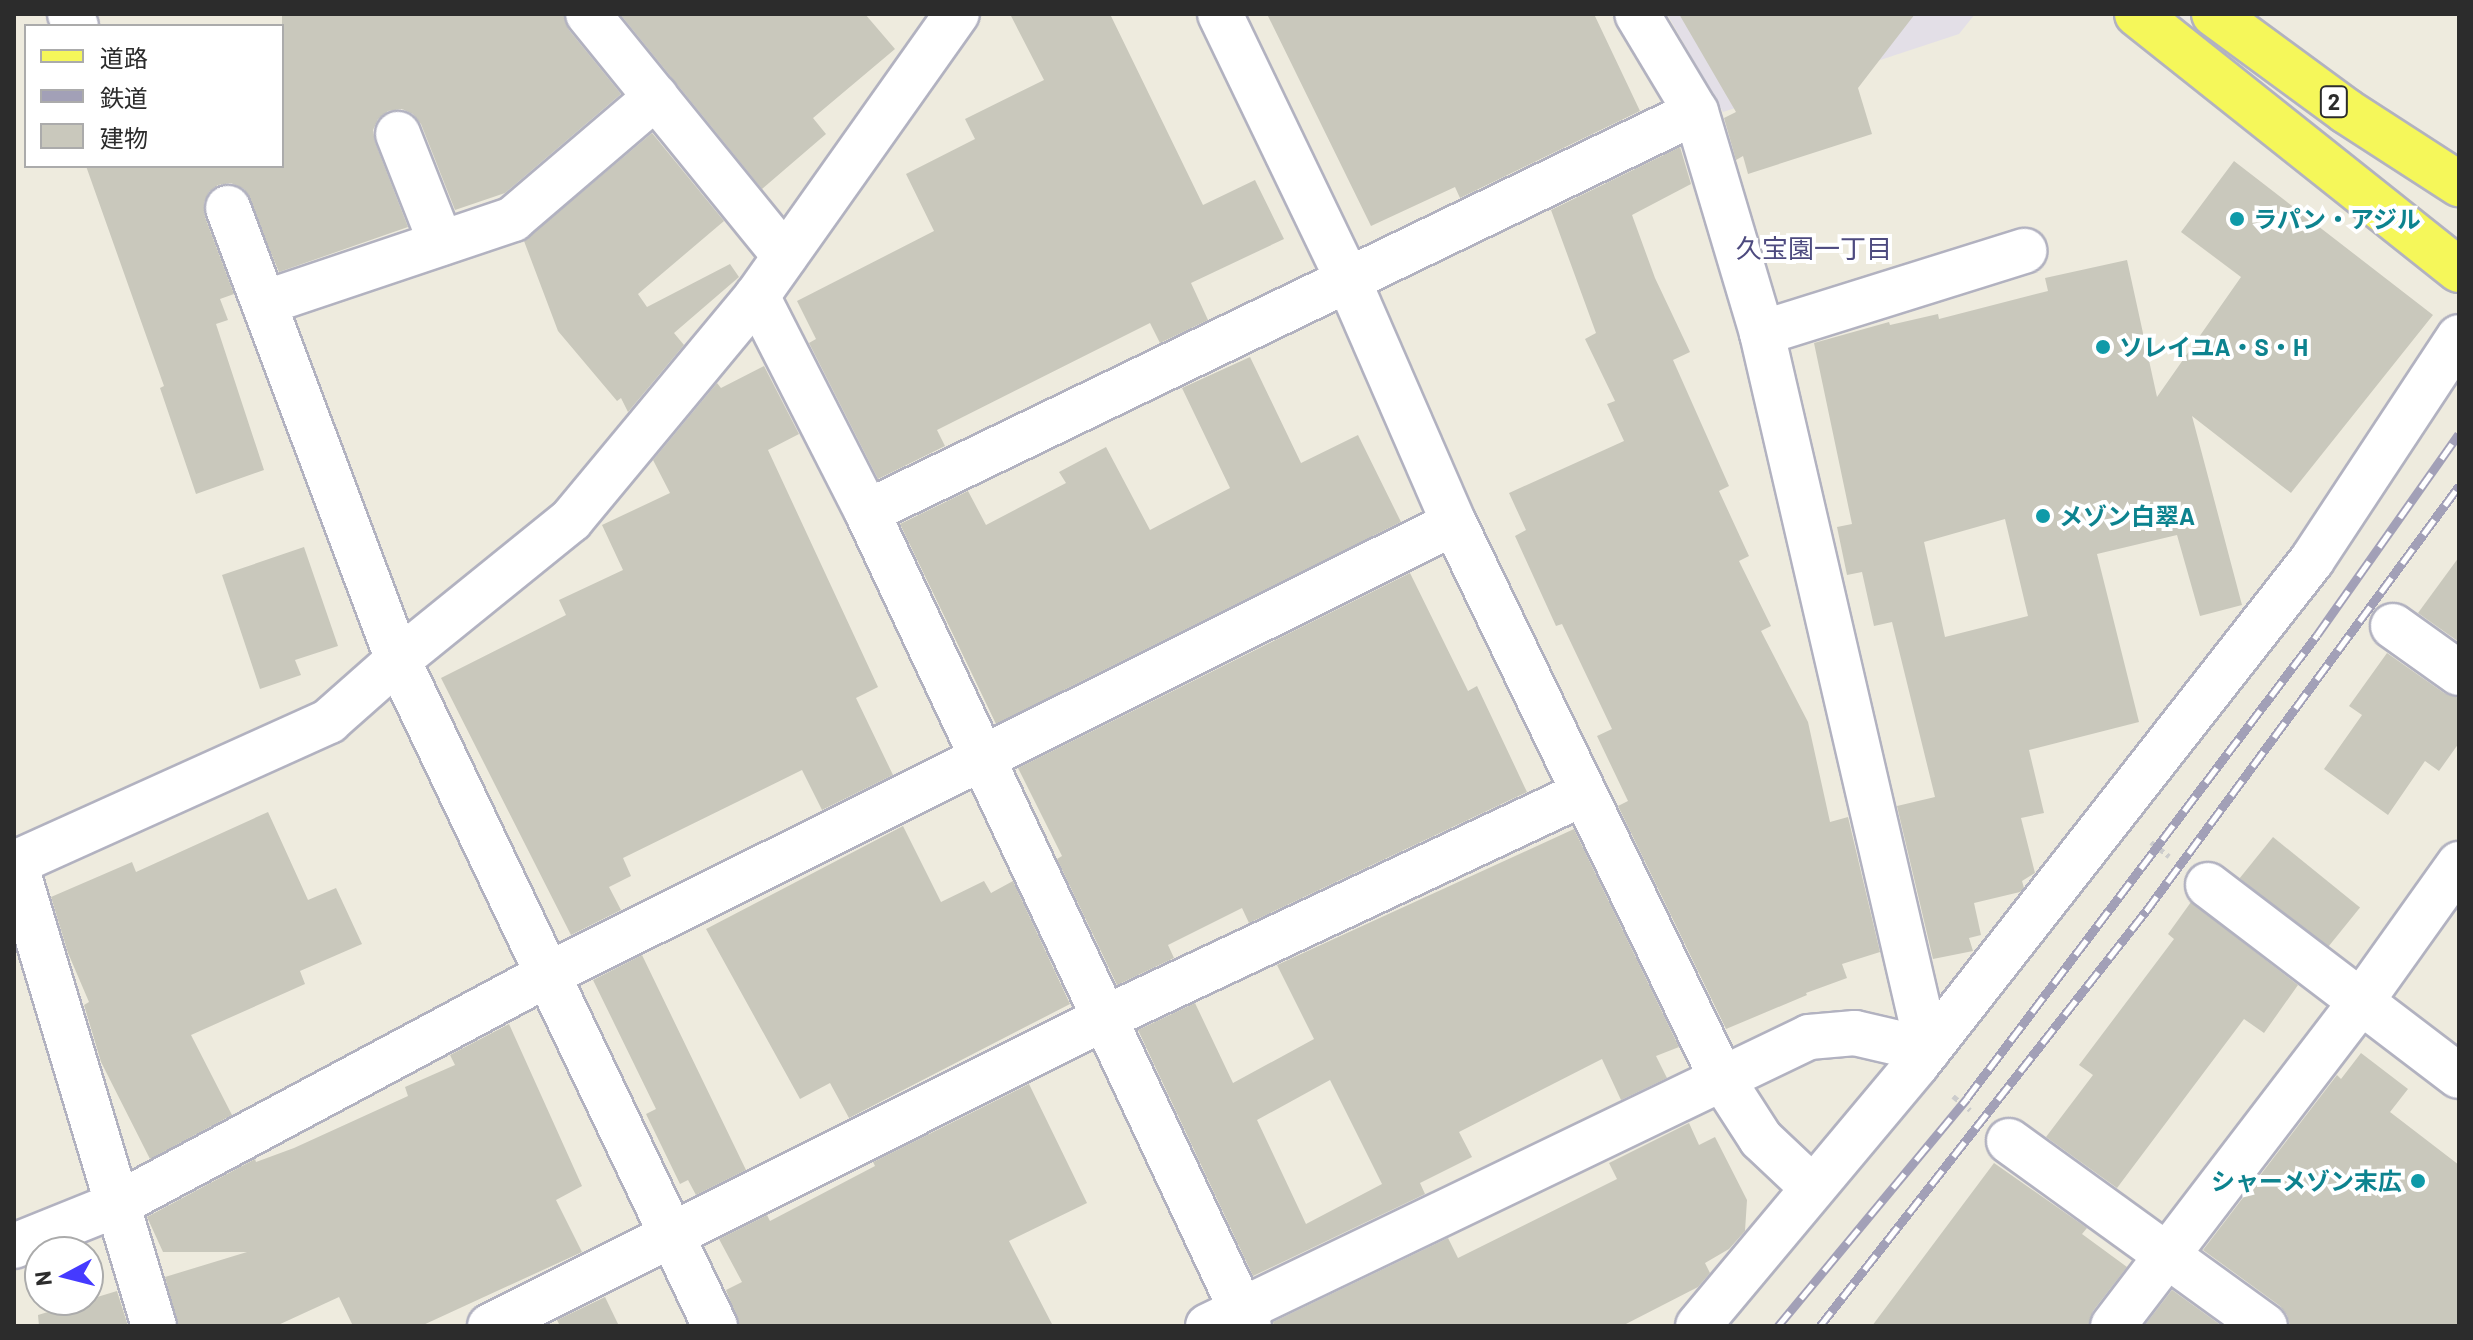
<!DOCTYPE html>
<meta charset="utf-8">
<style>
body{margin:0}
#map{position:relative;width:2473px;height:1340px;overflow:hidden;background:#eeebde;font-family:Barlow,"Noto Sans JP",sans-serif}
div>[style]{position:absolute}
.industrial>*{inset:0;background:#e3dfe7}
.building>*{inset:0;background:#c9c8bc;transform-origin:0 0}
.path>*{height:5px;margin-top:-2.5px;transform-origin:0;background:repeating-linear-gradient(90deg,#ccc 0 6px,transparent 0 10px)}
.roads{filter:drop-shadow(2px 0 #b2b2c0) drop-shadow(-2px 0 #b2b2c0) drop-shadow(0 2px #b2b2c0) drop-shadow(0 -2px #b2b2c0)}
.minor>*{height:44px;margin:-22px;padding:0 22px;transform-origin:22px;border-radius:22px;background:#fff}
.major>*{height:44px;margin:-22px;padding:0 22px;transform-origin:22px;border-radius:22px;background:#f5f75a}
.rail>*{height:9px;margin-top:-4.5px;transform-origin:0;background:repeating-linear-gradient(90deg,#fff 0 18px,#a2a0b7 0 36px);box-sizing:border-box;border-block:2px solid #a2a0b7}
.dots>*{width:22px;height:22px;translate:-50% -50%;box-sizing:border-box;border:4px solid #fff;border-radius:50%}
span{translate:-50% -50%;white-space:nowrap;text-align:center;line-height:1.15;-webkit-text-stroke:8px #fff;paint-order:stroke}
.shield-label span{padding:2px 6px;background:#fff;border:2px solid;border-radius:6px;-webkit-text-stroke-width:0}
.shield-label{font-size:22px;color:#2c2c2c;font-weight:700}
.culture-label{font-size:24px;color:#0d838f;font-weight:700}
.left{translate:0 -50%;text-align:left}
.right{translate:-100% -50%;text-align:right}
.neighbourhood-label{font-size:26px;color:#4d4a7f}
.frame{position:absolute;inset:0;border:16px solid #2c2c2c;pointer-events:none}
.legend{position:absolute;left:24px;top:24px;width:260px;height:144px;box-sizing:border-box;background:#fff;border:2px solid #ababab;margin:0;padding:10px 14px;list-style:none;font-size:24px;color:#2c2c2c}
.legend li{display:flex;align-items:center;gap:16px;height:40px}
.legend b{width:40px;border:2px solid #ababab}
.north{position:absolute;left:24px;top:1236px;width:80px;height:80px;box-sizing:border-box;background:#fff;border:2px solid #ababab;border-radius:50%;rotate:263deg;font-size:22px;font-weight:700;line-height:32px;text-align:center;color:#2c2c2c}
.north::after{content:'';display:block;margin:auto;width:28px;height:36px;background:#453aff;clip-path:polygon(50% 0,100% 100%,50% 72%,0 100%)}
</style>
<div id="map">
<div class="industrial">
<i style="clip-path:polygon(1667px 14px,1975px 14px,1959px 34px,1723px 112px)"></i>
</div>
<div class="building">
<i style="clip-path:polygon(282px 14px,564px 14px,569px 30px,621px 94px,505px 193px,455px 210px,421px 124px,413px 114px,402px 109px,388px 111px,378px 119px,373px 130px,375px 142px,408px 227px,279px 272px,244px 189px,231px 183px,218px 185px,209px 192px,204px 203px,205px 217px,234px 294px,220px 299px,228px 320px,216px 324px,264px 470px,196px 494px,160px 388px,164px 386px,86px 166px,282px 166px)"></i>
<i style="clip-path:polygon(620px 14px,865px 14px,895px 49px,813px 118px,826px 134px,762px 189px)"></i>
<i style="clip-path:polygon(1010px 14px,1110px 14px,1203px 205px,1255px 180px,1284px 239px,1191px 283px,1208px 320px,1160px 343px,1150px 323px,937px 430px,945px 446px,878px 479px,809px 343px,816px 339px,797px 301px,934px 231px,906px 174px,975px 139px,965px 119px,1044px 80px)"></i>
<i style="clip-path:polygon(1267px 14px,1594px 14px,1640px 111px,1460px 198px,1455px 187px,1371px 226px)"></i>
<i style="clip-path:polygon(1679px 14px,1915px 14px,1858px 88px,1872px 134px,1748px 174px,1743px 156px,1736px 160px,1724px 118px,1736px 112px)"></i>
<i style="clip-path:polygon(652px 133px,724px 221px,638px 294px,647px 307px,730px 264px,739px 277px,674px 333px,684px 345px,628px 412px,621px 398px,617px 401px,558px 331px,524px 241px)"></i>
<i style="clip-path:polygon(1680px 147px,1691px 184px,1632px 215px,1655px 278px,1690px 352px,1673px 360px,1729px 486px,1719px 491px,1749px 556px,1739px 561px,1771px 626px,1761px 631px,1808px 722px,1830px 822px,1848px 817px,1880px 952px,1842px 964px,1847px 978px,1806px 993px,1807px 995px,1726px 1029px,1618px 806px,1628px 801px,1597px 736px,1612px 729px,1562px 624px,1556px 626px,1515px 536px,1526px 530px,1509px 493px,1624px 441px,1607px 404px,1615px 401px,1585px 339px,1596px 333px,1551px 210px)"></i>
<i style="clip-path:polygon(evenodd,2234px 161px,2433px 315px,2291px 493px,2192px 416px,2242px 605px,2200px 616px,2177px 535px,2097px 554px,2139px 722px,2029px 750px,2044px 813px,2021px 818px,2035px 873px,2022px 881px,2024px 888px,2020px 892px,1974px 903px,1981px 935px,1969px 938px,1973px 951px,1933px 959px,1897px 806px,1935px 797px,1892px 622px,1874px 626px,1862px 572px,1847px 575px,1837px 527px,1852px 524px,1814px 343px,1889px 322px,1890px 325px,1938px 314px,1939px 319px,2048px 291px,2045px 278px,2127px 260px,2157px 397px,2241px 277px,2181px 232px,2234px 161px,2005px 519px,2028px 616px,1945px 637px,1924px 542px,2005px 519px)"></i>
<i style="clip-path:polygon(1250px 357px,1301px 463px,1358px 435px,1401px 522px,996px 724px,900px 524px,968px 491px,986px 525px,1066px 483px,1059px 472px,1106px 447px,1150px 530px,1230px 488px,1182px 388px)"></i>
<i style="clip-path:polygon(764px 366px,799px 434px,768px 450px,878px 687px,856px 698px,893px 775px,822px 810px,802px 770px,623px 858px,631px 876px,609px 887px,621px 910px,571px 935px,441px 678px,566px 615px,559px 600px,623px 570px,602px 525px,670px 493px,653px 460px,717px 383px,721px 388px)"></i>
<i style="clip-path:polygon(304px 547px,338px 646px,295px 660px,301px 675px,260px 689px,222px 575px)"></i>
<i style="clip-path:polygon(2459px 557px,2459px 642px,2418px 613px)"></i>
<i style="clip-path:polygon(1410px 573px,1468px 691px,1477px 686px,1527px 792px,1249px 923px,1242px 908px,1168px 945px,1174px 958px,1117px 985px,1057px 859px,1062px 856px,1018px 768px)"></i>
<i style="clip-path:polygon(2387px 653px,2444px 693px,2459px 698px,2459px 743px,2439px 771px,2425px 761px,2388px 815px,2324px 769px,2362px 715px,2349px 706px)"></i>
<i style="clip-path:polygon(268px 812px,308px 900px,336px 888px,362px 944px,300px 971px,305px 984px,191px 1035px,232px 1115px,150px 1159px,101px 1062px,84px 1005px,89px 1002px,68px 953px,51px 897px,132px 862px,136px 872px)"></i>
<i style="clip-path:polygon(903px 826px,941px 902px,984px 881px,991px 893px,1013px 881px,1070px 1004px,849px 1118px,830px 1083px,800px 1099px,706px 929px)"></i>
<i style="clip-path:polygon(evenodd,1574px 829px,1679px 1047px,1656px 1056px,1667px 1078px,1621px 1100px,1602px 1059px,1459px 1132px,1472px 1157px,1420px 1183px,1425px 1194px,1253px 1276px,1138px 1030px,1195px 1003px,1233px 1083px,1314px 1039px,1277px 965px,1574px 829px,1330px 1080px,1382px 1184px,1306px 1224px,1257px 1120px,1330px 1080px)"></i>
<i style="left:2273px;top:837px;width:112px;height:53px;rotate:39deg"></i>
<i style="clip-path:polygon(2191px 902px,2298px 985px,2264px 1033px,2244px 1019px,2117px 1188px,2046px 1137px,2093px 1075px,2079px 1065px,2174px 939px,2168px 934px)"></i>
<i style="clip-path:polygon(642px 955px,746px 1170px,696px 1195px,688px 1180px,680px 1184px,646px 1114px,656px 1109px,593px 980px)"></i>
<i style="clip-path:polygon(509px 1024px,582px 1186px,556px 1200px,582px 1252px,421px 1326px,353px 1326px,339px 1297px,276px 1326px,178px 1326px,165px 1277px,247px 1252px,163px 1252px,147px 1217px,255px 1159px,256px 1162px,294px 1148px,408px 1096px,405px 1087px,455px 1065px,450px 1055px)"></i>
<i style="clip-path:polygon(2361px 1053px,2408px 1089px,2390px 1112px,2459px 1165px,2459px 1326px,2290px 1326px,2287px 1315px,2280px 1306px,2203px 1250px,2337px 1075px,2341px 1079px)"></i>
<i style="clip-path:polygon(1029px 1084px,1087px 1203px,1009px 1241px,1053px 1326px,740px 1326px,726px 1290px,742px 1282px,719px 1239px,767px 1215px,770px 1221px,875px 1166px,873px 1162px)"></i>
<i style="clip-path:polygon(1689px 1123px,1699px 1145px,1715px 1137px,1747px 1200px,1745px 1231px,1729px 1249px,1705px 1263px,1710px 1273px,1698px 1287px,1622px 1326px,1274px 1326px,1273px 1322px,1448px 1238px,1458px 1258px,1617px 1179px,1609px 1163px)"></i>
<i style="clip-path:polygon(1994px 1163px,2087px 1228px,2082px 1234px,2127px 1267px,2093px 1311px,2089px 1326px,1872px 1326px)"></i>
<i style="clip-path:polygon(2172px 1290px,2222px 1326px,2144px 1326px)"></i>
<i style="clip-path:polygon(117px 1291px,128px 1326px,39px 1326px,38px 1315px)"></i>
<i style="clip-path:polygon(605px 1297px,619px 1326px,560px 1326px,557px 1320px)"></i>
</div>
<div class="path">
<i style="left:2151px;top:842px;width:23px;rotate:38deg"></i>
<i style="left:1953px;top:1096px;width:22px;rotate:39deg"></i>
</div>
<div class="roads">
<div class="minor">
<i style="left:70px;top:14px;width:13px;rotate:63deg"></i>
<i style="left:588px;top:14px;width:312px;rotate:50.9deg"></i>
<i style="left:1220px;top:14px;width:297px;rotate:64.3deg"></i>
<i style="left:1349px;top:282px;width:263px;rotate:66.5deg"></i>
<i style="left:1454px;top:523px;width:615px;rotate:64.27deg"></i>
<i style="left:1721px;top:1077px;width:74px;rotate:57.2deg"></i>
<i style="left:1761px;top:1139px;width:71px;rotate:43.3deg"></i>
<i style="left:398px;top:134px;width:117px;rotate:68.5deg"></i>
<i style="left:228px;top:208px;width:483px;rotate:69.4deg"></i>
<i style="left:398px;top:660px;width:738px;rotate:64.55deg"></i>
<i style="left:757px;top:296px;width:242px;rotate:63deg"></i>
<i style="left:867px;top:512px;width:899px;rotate:64.86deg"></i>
<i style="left:264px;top:303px;width:263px;rotate:-18.6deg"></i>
<i style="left:513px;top:219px;width:188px;rotate:-40.5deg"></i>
<i style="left:1762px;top:333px;width:275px;rotate:-17.4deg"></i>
<i style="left:867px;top:512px;width:920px;rotate:-25.76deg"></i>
<i style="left:2393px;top:626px;width:81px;rotate:35.5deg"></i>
<i style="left:2208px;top:885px;width:315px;rotate:37.3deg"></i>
<i style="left:2009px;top:1141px;width:316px;rotate:35.9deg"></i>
<i style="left:14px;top:1246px;width:110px;rotate:-21.9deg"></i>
<i style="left:116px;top:1205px;width:491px;rotate:-28.1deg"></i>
<i style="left:549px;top:974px;width:1011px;rotate:-26.49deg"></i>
<i style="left:154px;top:1326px;width:483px;rotate:-106.7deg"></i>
<i style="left:15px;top:863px;width:345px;rotate:-24.3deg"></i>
<i style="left:329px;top:721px;width:92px;rotate:-41.5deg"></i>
<i style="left:398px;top:660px;width:223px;rotate:-39deg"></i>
<i style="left:571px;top:520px;width:291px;rotate:-50.3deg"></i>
<i style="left:757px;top:296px;width:346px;rotate:-54.7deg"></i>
<i style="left:490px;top:1326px;width:688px;rotate:-26.6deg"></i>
<i style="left:1105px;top:1018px;width:529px;rotate:-25.16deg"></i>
<i style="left:1208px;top:1326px;width:667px;rotate:-25.68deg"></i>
<i style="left:1809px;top:1037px;width:46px;rotate:-5deg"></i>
<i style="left:1855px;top:1033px;width:75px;rotate:13.1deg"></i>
<i style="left:1928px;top:1050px;width:736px;rotate:-103.04deg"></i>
<i style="left:1762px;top:333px;width:231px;rotate:-106.6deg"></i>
<i style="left:1696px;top:112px;width:114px;rotate:-121deg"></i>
<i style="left:1698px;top:1326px;width:341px;rotate:-50.1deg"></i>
<i style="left:1917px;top:1064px;width:640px;rotate:-51.91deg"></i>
<i style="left:2312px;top:560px;width:267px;rotate:-56.6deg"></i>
<i style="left:2113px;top:1326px;width:407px;rotate:-52.6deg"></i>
<i style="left:2360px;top:1003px;width:171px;rotate:-54.5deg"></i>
</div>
<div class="major">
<i style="left:2137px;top:14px;width:411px;rotate:38.5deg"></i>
<i style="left:2214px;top:14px;width:164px;rotate:36.3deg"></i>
<i style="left:2346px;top:111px;width:135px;rotate:32.9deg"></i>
</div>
</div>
<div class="rail">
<i style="left:1778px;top:1326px;width:296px;rotate:-50.3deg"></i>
<i style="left:1967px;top:1098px;width:580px;rotate:-52.91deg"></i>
<i style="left:2317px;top:635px;width:246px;rotate:-54.8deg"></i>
<i style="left:1820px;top:1326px;width:528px;rotate:-51.85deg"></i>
<i style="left:2146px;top:911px;width:528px;rotate:-53.63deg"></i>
</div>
<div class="dots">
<i style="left:2237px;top:219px;background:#0f9aa8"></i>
<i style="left:2103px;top:347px;background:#0f9aa8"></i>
<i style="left:2043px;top:516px;background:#0f9aa8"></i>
<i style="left:2418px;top:1181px;background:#0f9aa8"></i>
</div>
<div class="shield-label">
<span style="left:2334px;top:102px">2</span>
</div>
<div class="culture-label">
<span class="left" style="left:2253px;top:219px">ラパン・アジル</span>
<span class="left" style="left:2119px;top:347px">ソレイユA・S・H</span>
<span class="left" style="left:2059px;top:516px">メゾン白翠A</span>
<span class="right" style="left:2402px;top:1181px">シャーメゾン末広</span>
</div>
<div class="neighbourhood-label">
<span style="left:1814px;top:248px">久宝園一丁目</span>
</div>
<div class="frame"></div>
<ul class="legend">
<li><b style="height:10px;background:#f5f75a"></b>道路</li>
<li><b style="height:10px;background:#a2a0b7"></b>鉄道</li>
<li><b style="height:22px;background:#c9c8bc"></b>建物</li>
</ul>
<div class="north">N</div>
</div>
